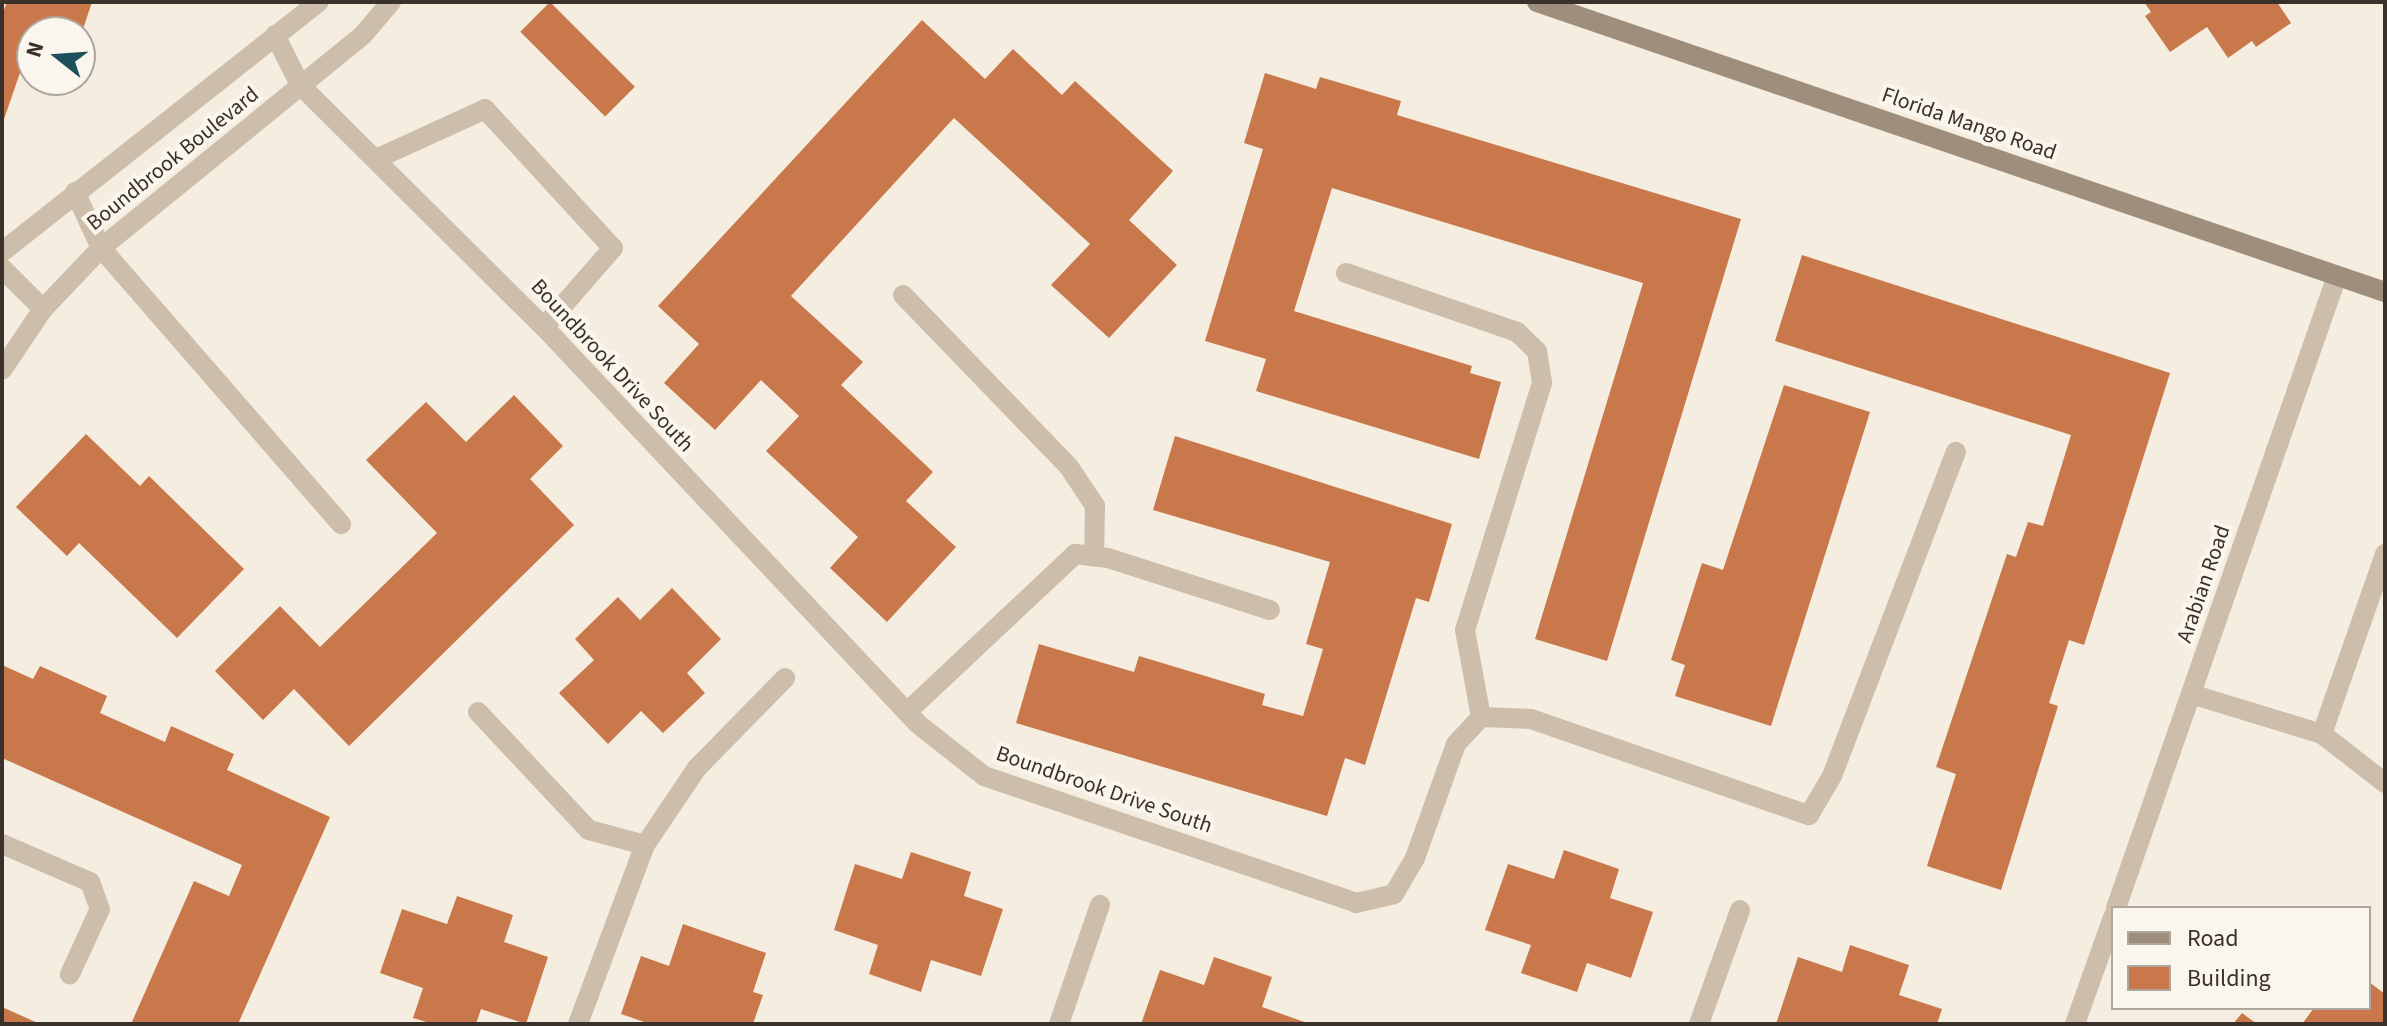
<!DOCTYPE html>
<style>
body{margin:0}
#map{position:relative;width:2387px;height:1026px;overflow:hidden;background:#f4ede0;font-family:"Source Sans 3",sans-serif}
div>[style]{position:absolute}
.building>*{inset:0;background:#c8784a;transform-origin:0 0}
.lane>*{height:20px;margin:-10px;padding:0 10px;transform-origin:10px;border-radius:10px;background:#ccbeab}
.street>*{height:20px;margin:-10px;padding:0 10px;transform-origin:10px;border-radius:10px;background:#ccbeab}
.secondary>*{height:20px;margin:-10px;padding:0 10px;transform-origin:10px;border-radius:10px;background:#a08e7c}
span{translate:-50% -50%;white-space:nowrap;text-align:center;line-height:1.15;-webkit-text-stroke:8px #fbf6ed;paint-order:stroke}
.street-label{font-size:22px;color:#3a312a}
.frame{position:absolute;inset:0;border:4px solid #3a312a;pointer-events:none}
.legend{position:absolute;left:2111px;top:906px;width:260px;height:104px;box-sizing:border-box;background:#fbf6ed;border:2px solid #aea79f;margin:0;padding:10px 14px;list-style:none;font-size:24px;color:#3a312a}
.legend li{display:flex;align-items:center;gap:16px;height:40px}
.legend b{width:40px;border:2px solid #aea79f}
.north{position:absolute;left:16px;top:16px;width:80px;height:80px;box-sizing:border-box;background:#fbf6ed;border:2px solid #aea79f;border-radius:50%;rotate:287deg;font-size:22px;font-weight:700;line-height:32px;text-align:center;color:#3a312a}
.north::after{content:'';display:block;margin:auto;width:28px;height:36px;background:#1f515d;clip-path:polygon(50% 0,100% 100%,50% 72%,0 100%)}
</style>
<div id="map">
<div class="building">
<i style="clip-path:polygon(7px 2px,92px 2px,82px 32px,32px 32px,32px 70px,22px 67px,2px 125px,2px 15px)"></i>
<i style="left:550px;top:2px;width:120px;height:42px;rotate:45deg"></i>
<i style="clip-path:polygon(2144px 2px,2277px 2px,2291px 23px,2256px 47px,2252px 41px,2228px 58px,2207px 27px,2170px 52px,2145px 16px,2151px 12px)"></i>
<i style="clip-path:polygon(922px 20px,985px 79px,1013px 49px,1062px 95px,1075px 81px,1173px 171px,1129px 220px,1177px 265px,1109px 338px,1051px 285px,1090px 244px,954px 118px,791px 296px,863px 362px,841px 385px,933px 472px,906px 501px,956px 547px,887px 622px,830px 568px,858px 537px,766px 451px,799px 416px,761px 380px,715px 430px,664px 383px,699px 344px,658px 306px)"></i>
<i style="clip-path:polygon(1265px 73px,1316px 89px,1320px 77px,1401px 101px,1397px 115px,1741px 219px,1607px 661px,1535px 639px,1643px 283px,1332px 188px,1294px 311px,1472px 366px,1470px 373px,1501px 382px,1479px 459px,1256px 391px,1266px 359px,1205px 341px,1263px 149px,1244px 143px)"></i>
<i style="clip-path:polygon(1802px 255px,2170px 373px,2084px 645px,2069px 640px,2049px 703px,2058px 706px,2001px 890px,1927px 866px,1956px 774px,1936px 767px,2007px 554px,2016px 557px,2028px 522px,2043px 526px,2071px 435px,1775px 341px)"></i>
<i style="clip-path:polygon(1784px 385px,1870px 412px,1771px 726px,1675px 696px,1685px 665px,1671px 660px,1702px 563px,1723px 570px)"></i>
<i style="clip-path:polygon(514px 395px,563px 446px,530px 479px,574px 525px,349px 746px,294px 689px,263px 720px,215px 671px,280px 606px,320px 647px,437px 533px,366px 460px,426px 402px,466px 442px)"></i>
<i style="clip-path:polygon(86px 434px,140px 486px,149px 476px,244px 569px,177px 638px,79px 543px,67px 556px,16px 507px)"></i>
<i style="clip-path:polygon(1175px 436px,1452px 524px,1429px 602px,1416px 598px,1365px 765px,1345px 758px,1327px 816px,1016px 723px,1039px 644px,1134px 672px,1139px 656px,1265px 694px,1262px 705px,1303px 716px,1323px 649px,1306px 644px,1330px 562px,1153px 510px)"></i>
<i style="clip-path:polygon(672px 588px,721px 639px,687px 673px,705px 693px,663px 733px,641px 711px,608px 744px,559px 693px,594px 660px,575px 639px,618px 597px,640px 620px)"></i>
<i style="clip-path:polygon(2px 665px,33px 679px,40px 666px,107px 696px,100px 713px,165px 742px,171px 726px,234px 754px,227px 770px,330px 817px,238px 1024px,131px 1024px,194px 881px,229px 896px,242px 865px,2px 758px)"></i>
<i style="clip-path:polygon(1564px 850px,1619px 869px,1610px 898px,1653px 912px,1631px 978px,1587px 963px,1577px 992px,1521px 973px,1531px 945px,1485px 930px,1508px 864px,1554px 879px)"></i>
<i style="clip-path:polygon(911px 852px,971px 872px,964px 896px,1003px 909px,981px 976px,931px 960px,921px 992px,869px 974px,878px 945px,834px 930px,855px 864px,902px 879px)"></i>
<i style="clip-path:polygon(457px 896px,513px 915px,504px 942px,548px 957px,526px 1024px,481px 1009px,476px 1024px,433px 1024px,413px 1018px,423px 988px,380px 973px,402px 909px,447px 924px)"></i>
<i style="clip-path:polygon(683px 924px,766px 953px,753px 992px,763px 995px,753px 1024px,650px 1024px,621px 1014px,641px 956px,669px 966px)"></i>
<i style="clip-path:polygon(1850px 945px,1909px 965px,1899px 995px,1942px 1009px,1937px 1024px,1776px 1024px,1798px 957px,1842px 972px)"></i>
<i style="clip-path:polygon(1214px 957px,1272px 977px,1262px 1007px,1310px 1024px,1141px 1024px,1160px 970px,1204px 985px)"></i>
<i style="clip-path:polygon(2369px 982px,2385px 994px,2385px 1024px,2302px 1024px,2314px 1008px,2369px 1008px)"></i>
<i style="clip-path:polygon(2px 1007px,40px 1024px,2px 1024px)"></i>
<i style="clip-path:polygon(2242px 1013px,2257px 1024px,2233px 1024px)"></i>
</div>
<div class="lane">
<i style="left:376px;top:159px;width:120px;rotate:-24.6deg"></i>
<i style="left:485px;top:109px;width:189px;rotate:47.4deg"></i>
<i style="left:613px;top:248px;width:105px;rotate:131.1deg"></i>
<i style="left:75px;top:192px;width:62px;rotate:65.1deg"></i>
<i style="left:101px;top:248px;width:366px;rotate:49deg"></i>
<i style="left:2px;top:268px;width:58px;rotate:45deg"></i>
<i style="left:1346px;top:273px;width:181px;rotate:19deg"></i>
<i style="left:1517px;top:332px;width:28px;rotate:44deg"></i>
<i style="left:1537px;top:351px;width:32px;rotate:81deg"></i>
<i style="left:1542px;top:383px;width:259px;rotate:107.3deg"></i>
<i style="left:1465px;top:630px;width:88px;rotate:79.6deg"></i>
<i style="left:903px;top:295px;width:239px;rotate:46deg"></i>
<i style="left:1069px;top:467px;width:47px;rotate:56.3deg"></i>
<i style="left:1095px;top:506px;width:50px;rotate:91.1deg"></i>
<i style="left:2191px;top:694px;width:137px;rotate:17deg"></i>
<i style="left:2322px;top:734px;width:80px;rotate:37.9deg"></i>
<i style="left:478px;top:712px;width:162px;rotate:46.8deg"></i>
<i style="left:589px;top:830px;width:58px;rotate:15deg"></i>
<i style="left:907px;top:712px;width:231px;rotate:-43.2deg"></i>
<i style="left:1075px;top:554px;width:33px;rotate:7deg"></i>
<i style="left:1108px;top:558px;width:170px;rotate:17.8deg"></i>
<i style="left:2322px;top:734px;width:191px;rotate:-70.7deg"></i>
<i style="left:1809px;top:815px;width:45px;rotate:-59.5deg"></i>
<i style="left:1832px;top:776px;width:347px;rotate:-69.1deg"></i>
<i style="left:2px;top:844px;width:96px;rotate:23.4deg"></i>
<i style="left:90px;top:882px;width:29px;rotate:70deg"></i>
<i style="left:100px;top:909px;width:72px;rotate:114.8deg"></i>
<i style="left:578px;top:1024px;width:191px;rotate:-69.5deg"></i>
<i style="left:645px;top:845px;width:93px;rotate:-56deg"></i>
<i style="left:697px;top:768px;width:126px;rotate:-45.6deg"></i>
</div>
<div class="street">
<i style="left:275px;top:35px;width:56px;rotate:63.4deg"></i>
<i style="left:300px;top:85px;width:344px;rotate:44.8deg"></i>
<i style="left:544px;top:327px;width:545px;rotate:46.71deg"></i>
<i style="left:918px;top:724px;width:84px;rotate:38.2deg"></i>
<i style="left:984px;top:776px;width:393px;rotate:18.8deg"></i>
<i style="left:1356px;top:903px;width:39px;rotate:-13deg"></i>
<i style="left:1394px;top:894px;width:42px;rotate:-59.7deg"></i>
<i style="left:1415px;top:858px;width:121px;rotate:-70.2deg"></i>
<i style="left:1456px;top:744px;width:37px;rotate:-47deg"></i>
<i style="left:1481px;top:717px;width:50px;rotate:2.3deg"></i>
<i style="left:1531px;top:719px;width:294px;rotate:19.1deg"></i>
<i style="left:2px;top:252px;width:404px;rotate:-38.3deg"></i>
<i style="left:2px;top:370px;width:73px;rotate:-56.1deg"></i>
<i style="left:43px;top:309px;width:84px;rotate:-46.4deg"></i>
<i style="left:101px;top:248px;width:336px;rotate:-39.1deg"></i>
<i style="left:362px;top:36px;width:45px;rotate:-49.5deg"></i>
<i style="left:2116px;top:908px;width:670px;rotate:-70.73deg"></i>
<i style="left:1059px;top:1024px;width:126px;rotate:-71deg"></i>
<i style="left:1699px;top:1024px;width:121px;rotate:-70.2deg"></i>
<i style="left:2075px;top:1024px;width:114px;rotate:-70.4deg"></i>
</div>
<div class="secondary">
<i style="left:1537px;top:2px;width:896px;rotate:18.88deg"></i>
</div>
<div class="street-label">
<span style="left:1969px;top:124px;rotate:19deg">Florida Mango Road</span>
<span style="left:173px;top:159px;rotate:-39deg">Boundbrook Boulevard</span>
<span style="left:612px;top:366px;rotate:47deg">Boundbrook Drive South</span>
<span style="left:2204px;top:584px;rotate:-71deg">Arabian Road</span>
<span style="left:1104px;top:790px;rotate:19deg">Boundbrook Drive South</span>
</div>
<div class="frame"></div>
<ul class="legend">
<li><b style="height:10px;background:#a08e7c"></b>Road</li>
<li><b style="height:22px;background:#c8784a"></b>Building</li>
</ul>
<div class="north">N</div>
</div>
